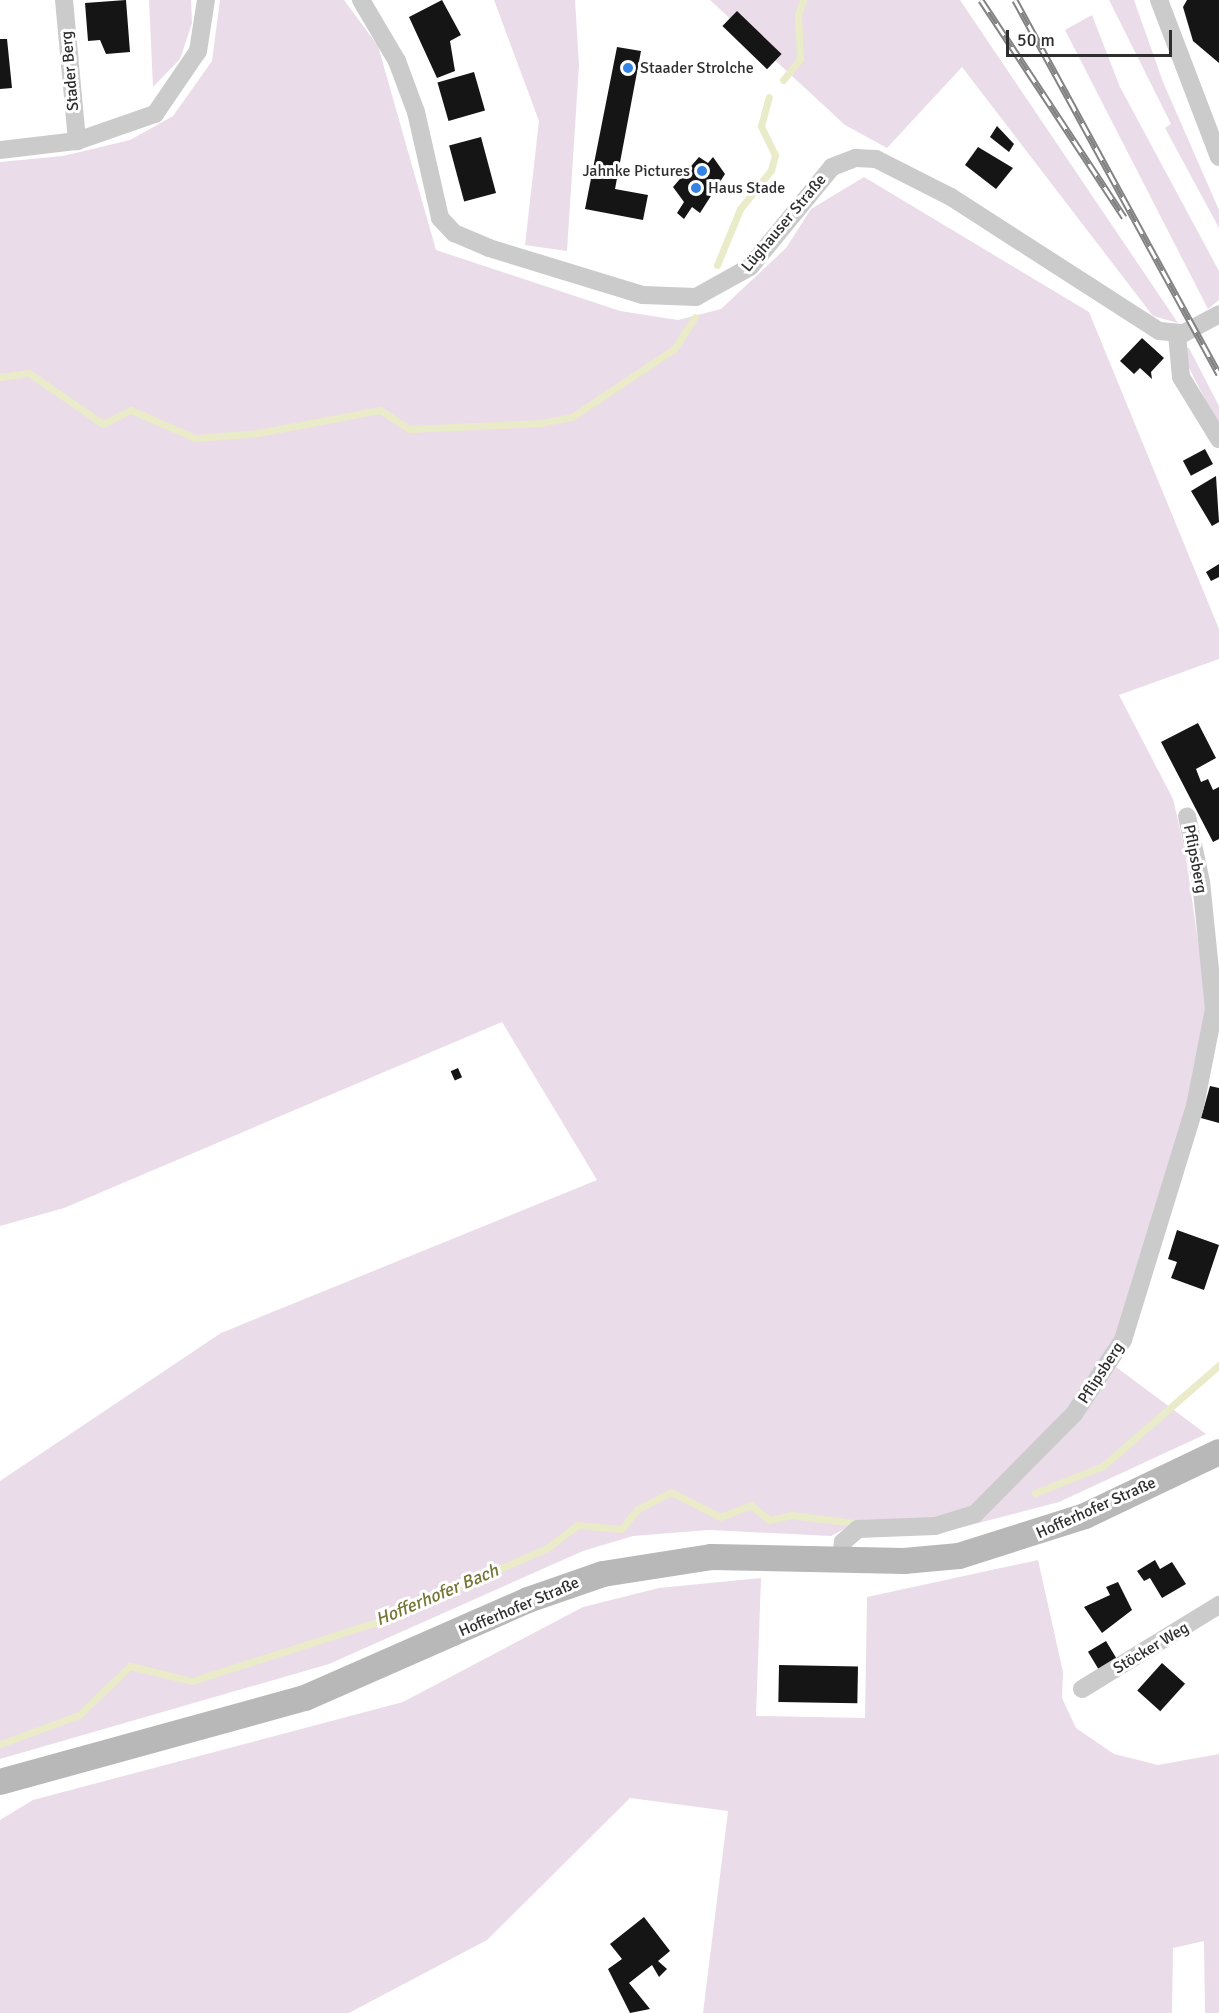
<!DOCTYPE html>
<meta charset="utf-8">
<style>
body{margin:0}
#map{position:relative;width:1219px;height:2013px;overflow:hidden;background:#fff;font-family:Signika,sans-serif}
div>[style]{position:absolute}
.green>*{inset:0;background:#ebdcea}
.stream>*{height:7px;margin:-3.5px;padding:0 3.5px;transform-origin:3.5px;border-radius:3.5px;background:#eaebc8}
.building>*{inset:0;background:#151515;transform-origin:0 0}
.street>*{height:18px;margin:-9px;padding:0 9px;transform-origin:9px;border-radius:9px;background:#cbcbcb}
.secondary>*{height:26px;margin:-13px;padding:0 13px;transform-origin:13px;border-radius:13px;background:#b8b8b8}
.rail>*{height:7px;margin-top:-3.5px;transform-origin:0;background:repeating-linear-gradient(90deg,#fff 0 14px,#838383 0 28px);box-sizing:border-box;border-block:2px solid #838383}
.dots>*{width:16px;height:16px;translate:-50% -50%;box-sizing:border-box;border:3px solid #fff;border-radius:50%}
span{translate:-50% -50%;white-space:nowrap;text-align:center;line-height:1.15;-webkit-text-stroke:6px #fff;paint-order:stroke}
.poi-label{font-size:16px;color:#2e2e2e}
.left{translate:0 -50%;text-align:left}
.right{translate:-100% -50%;text-align:right}
.street-label{font-size:16px;color:#2e2e2e}
.water-label{font-size:18px;color:#747535;font-style:italic}
.scale{position:absolute;left:1006px;top:30px;width:166px;height:27px;box-sizing:border-box;border:3px solid #2e2e2e;border-top:0;padding-left:8px;font-size:18px;line-height:21px;white-space:nowrap;color:#2e2e2e;-webkit-text-stroke:4px #fff;paint-order:stroke}
</style>
<div id="map">
<div class="green">
<i style="clip-path:polygon(149px 0,191px 0,192px 23px,180px 59px,153px 87px)"></i>
<i style="clip-path:polygon(220px 0,344px 0,378px 46px,436px 250px,620px 311px,678px 320px,721px 309px,786px 248px,811px 209px,864px 177px,1089px 312px,1219px 629px,1219px 659px,1119px 695px,1173px 799px,1185px 851px,1207px 1003px,1202px 1059px,1130px 1304px,1098px 1376px,974px 1506px,939px 1518px,856px 1523px,831px 1536px,709px 1530px,633px 1536px,583px 1551px,329px 1664px,0 1759px,0 1481px,221px 1333px,597px 1180px,502px 1022px,64px 1208px,0 1226px,0 162px,63px 156px,130px 140px,173px 116px,212px 61px)"></i>
<i style="clip-path:polygon(494px 0,575px 0,579px 65px,567px 251px,525px 245px,539px 121px)"></i>
<i style="clip-path:polygon(710px 0,960px 0,1178px 323px,1153px 316px,962px 67px,887px 148px,845px 125px)"></i>
<i style="clip-path:polygon(1109px 0,1134px 0,1163px 82px,1219px 210px,1219px 228px,1165px 128px,1171px 124px)"></i>
<i style="clip-path:polygon(1092px 15px,1120px 87px,1219px 271px,1219px 300px,1208px 309px,1065px 30px)"></i>
<i style="clip-path:polygon(1179px 348px,1189px 348px,1219px 406px,1219px 427px)"></i>
<i style="clip-path:polygon(1116px 1367px,1206px 1434px,1059px 1502px,959px 1528px,1085px 1410px)"></i>
<i style="clip-path:polygon(1038px 1560px,1063px 1672px,1062px 1698px,1076px 1728px,1114px 1754px,1158px 1765px,1219px 1754px,1219px 2013px,1205px 2013px,1204px 1941px,1173px 1948px,1172px 2013px,703px 2013px,728px 1811px,630px 1798px,487px 1940px,349px 2013px,0 2013px,0 1820px,33px 1800px,403px 1702px,583px 1607px,659px 1588px,761px 1578px,756px 1716px,865px 1718px,867px 1597px)"></i>
</div>
<div class="stream">
<i style="left:783px;top:80px;width:27px;rotate:-51deg"></i>
<i style="left:800px;top:59px;width:44px;rotate:-92.6deg"></i>
<i style="left:798px;top:15px;width:16px;rotate:-72deg"></i>
<i style="left:717px;top:265px;width:61px;rotate:-67.7deg"></i>
<i style="left:740px;top:209px;width:50px;rotate:-51.5deg"></i>
<i style="left:771px;top:170px;width:16px;rotate:-75deg"></i>
<i style="left:775px;top:155px;width:32px;rotate:-116deg"></i>
<i style="left:761px;top:126px;width:30px;rotate:-75deg"></i>
<i style="left:0;top:377px;width:29px;rotate:-8deg"></i>
<i style="left:29px;top:373px;width:90px;rotate:34.6deg"></i>
<i style="left:103px;top:424px;width:31px;rotate:-27deg"></i>
<i style="left:131px;top:410px;width:70px;rotate:23.6deg"></i>
<i style="left:195px;top:438px;width:63px;rotate:-4.5deg"></i>
<i style="left:258px;top:433px;width:124px;rotate:-10.7deg"></i>
<i style="left:380px;top:410px;width:35px;rotate:33deg"></i>
<i style="left:409px;top:429px;width:132px;rotate:-2.6deg"></i>
<i style="left:541px;top:423px;width:32px;rotate:-11deg"></i>
<i style="left:572px;top:417px;width:123px;rotate:-33.7deg"></i>
<i style="left:674px;top:349px;width:38px;rotate:-57deg"></i>
<i style="left:1035px;top:1493px;width:73px;rotate:-21.7deg"></i>
<i style="left:1103px;top:1466px;width:154px;rotate:-41deg"></i>
<i style="left:0;top:1744px;width:84px;rotate:-20.2deg"></i>
<i style="left:79px;top:1715px;width:71px;rotate:-43.9deg"></i>
<i style="left:130px;top:1666px;width:64px;rotate:13.6deg"></i>
<i style="left:192px;top:1681px;width:191px;rotate:-17.7deg"></i>
<i style="left:374px;top:1623px;width:189px;rotate:-23.4deg"></i>
<i style="left:547px;top:1548px;width:38px;rotate:-37deg"></i>
<i style="left:577px;top:1525px;width:44px;rotate:5.2deg"></i>
<i style="left:621px;top:1529px;width:26px;rotate:-50deg"></i>
<i style="left:638px;top:1509px;width:37px;rotate:-27deg"></i>
<i style="left:671px;top:1492px;width:55px;rotate:27deg"></i>
<i style="left:720px;top:1517px;width:33px;rotate:-21deg"></i>
<i style="left:751px;top:1505px;width:23px;rotate:40deg"></i>
<i style="left:769px;top:1520px;width:24px;rotate:-12deg"></i>
<i style="left:792px;top:1515px;width:70px;rotate:7.4deg"></i>
</div>
<div class="building">
<i style="clip-path:polygon(126px 0,130px 52px,106px 54px,100px 40px,88px 41px,85px 3px)"></i>
<i style="clip-path:polygon(442px 0,461px 35px,450px 41px,455px 71px,437px 78px,409px 17px)"></i>
<i style="clip-path:polygon(1187px 0,1219px 0,1219px 63px,1193px 41px,1183px 7px)"></i>
<i style="left:737px;top:11px;width:62px;height:21px;rotate:44deg"></i>
<i style="clip-path:polygon(0 39px,7px 39px,12px 88px,0 89px)"></i>
<i style="clip-path:polygon(617px 47px,641px 51px,615px 189px,648px 195px,643px 220px,585px 209px)"></i>
<i style="left:474px;top:72px;width:40px;height:38px;rotate:74deg"></i>
<i style="clip-path:polygon(997px 126px,1014px 144px,1009px 152px,990px 137px)"></i>
<i style="left:481px;top:137px;width:58px;height:33px;rotate:75deg"></i>
<i style="clip-path:polygon(978px 147px,1013px 168px,996px 189px,965px 165px)"></i>
<i style="clip-path:polygon(699px 157px,708px 163px,713px 157px,725px 174px,700px 213px,692px 207px,684px 219px,677px 213px,684px 202px,673px 187px)"></i>
<i style="clip-path:polygon(1142px 338px,1164px 358px,1151px 372px,1152px 379px,1140px 368px,1134px 374px,1120px 361px)"></i>
<i style="left:1205px;top:449px;width:17px;height:25px;rotate:62deg"></i>
<i style="clip-path:polygon(1216px 476px,1219px 522px,1212px 526px,1191px 491px)"></i>
<i style="clip-path:polygon(1219px 564px,1219px 577px,1211px 581px,1206px 572px)"></i>
<i style="clip-path:polygon(1198px 723px,1216px 758px,1196px 769px,1201px 782px,1208px 779px,1213px 790px,1219px 787px,1219px 839px,1213px 842px,1161px 742px)"></i>
<i style="left:458px;top:1068px;width:10px;height:8px;rotate:66deg"></i>
<i style="clip-path:polygon(1210px 1086px,1219px 1088px,1219px 1123px,1201px 1118px)"></i>
<i style="clip-path:polygon(1177px 1230px,1219px 1245px,1204px 1290px,1171px 1278px,1177px 1262px,1168px 1259px)"></i>
<i style="clip-path:polygon(1155px 1560px,1160px 1569px,1172px 1562px,1186px 1584px,1162px 1598px,1150px 1578px,1144px 1581px,1137px 1571px)"></i>
<i style="clip-path:polygon(1118px 1582px,1132px 1610px,1102px 1633px,1084px 1607px,1110px 1595px,1106px 1587px)"></i>
<i style="left:1106px;top:1641px;width:21px;height:21px;rotate:59deg"></i>
<i style="left:1162px;top:1663px;width:31px;height:37px;rotate:42deg"></i>
<i style="left:779px;top:1665px;width:79px;height:37px;rotate:1deg"></i>
<i style="clip-path:polygon(644px 1917px,670px 1951px,658px 1961px,667px 1969px,659px 1977px,652px 1965px,629px 1983px,650px 2009px,630px 2013px,608px 1969px,622px 1959px,610px 1944px)"></i>
</div>
<div class="street">
<i style="left:64px;top:0;width:142px;rotate:84.7deg"></i>
<i style="left:361px;top:0;width:71px;rotate:59.5deg"></i>
<i style="left:397px;top:61px;width:54px;rotate:69.6deg"></i>
<i style="left:416px;top:112px;width:109px;rotate:77.2deg"></i>
<i style="left:440px;top:218px;width:21px;rotate:47deg"></i>
<i style="left:454px;top:233px;width:38px;rotate:23deg"></i>
<i style="left:489px;top:248px;width:161px;rotate:17deg"></i>
<i style="left:643px;top:295px;width:53px;rotate:2.2deg"></i>
<i style="left:696px;top:297px;width:62px;rotate:-29.1deg"></i>
<i style="left:750px;top:267px;width:129px;rotate:-50.6deg"></i>
<i style="left:832px;top:167px;width:26px;rotate:-21deg"></i>
<i style="left:856px;top:158px;width:20px;rotate:3deg"></i>
<i style="left:876px;top:159px;width:84px;rotate:26.9deg"></i>
<i style="left:951px;top:197px;width:247px;rotate:32.8deg"></i>
<i style="left:1159px;top:331px;width:25px;rotate:5deg"></i>
<i style="left:1184px;top:333px;width:40px;rotate:-28deg"></i>
<i style="left:1159px;top:0;width:168px;rotate:69.1deg"></i>
<i style="left:0;top:150px;width:78px;rotate:-6.7deg"></i>
<i style="left:77px;top:141px;width:83px;rotate:-19.1deg"></i>
<i style="left:155px;top:114px;width:76px;rotate:-55.7deg"></i>
<i style="left:198px;top:51px;width:52px;rotate:-81.1deg"></i>
<i style="left:1177px;top:334px;width:43px;rotate:84.7deg"></i>
<i style="left:1181px;top:377px;width:73px;rotate:58.5deg"></i>
<i style="left:841px;top:1560px;width:18px;rotate:-84deg"></i>
<i style="left:843px;top:1542px;width:20px;rotate:-41deg"></i>
<i style="left:858px;top:1529px;width:77px;rotate:-2.2deg"></i>
<i style="left:935px;top:1526px;width:42px;rotate:-16.7deg"></i>
<i style="left:975px;top:1514px;width:141px;rotate:-45.3deg"></i>
<i style="left:1074px;top:1414px;width:89px;rotate:-56.5deg"></i>
<i style="left:1123px;top:1340px;width:245px;rotate:-72.9deg"></i>
<i style="left:1195px;top:1106px;width:99px;rotate:-78.9deg"></i>
<i style="left:1214px;top:1009px;width:128px;rotate:-95.8deg"></i>
<i style="left:1201px;top:882px;width:67px;rotate:-102deg"></i>
<i style="left:1082px;top:1689px;width:161px;rotate:-31.5deg"></i>
</div>
<div class="secondary">
<i style="left:0;top:1782px;width:316px;rotate:-15.4deg"></i>
<i style="left:305px;top:1698px;width:244px;rotate:-23.7deg"></i>
<i style="left:528px;top:1600px;width:79px;rotate:-19.1deg"></i>
<i style="left:603px;top:1574px;width:109px;rotate:-8.9deg"></i>
<i style="left:711px;top:1557px;width:193px;rotate:1.2deg"></i>
<i style="left:904px;top:1561px;width:55px;rotate:-5.2deg"></i>
<i style="left:959px;top:1556px;width:132px;rotate:-17.6deg"></i>
<i style="left:1085px;top:1516px;width:148px;rotate:-25.5deg"></i>
</div>
<div class="rail">
<i style="left:981px;top:0;width:260px;rotate:56.6deg"></i>
<i style="left:1015px;top:0;width:426px;rotate:61.4deg"></i>
</div>
<div class="dots">
<i style="left:628px;top:68px;background:#3482e1"></i>
<i style="left:702px;top:171px;background:#3482e1"></i>
<i style="left:696px;top:188px;background:#3482e1"></i>
</div>
<div class="poi-label">
<span class="left" style="left:640px;top:68px">Staader Strolche</span>
<span class="right" style="left:690px;top:171px">Jahnke Pictures</span>
<span class="left" style="left:708px;top:188px">Haus Stade</span>
</div>
<div class="street-label">
<span style="left:70px;top:71px;rotate:-95deg">Stader Berg</span>
<span style="left:784px;top:223px;rotate:-50deg">Lüghauser Straße</span>
<span style="left:1195px;top:859px;rotate:79deg">Pflipsberg</span>
<span style="left:1101px;top:1373px;rotate:-57deg">Pflipsberg</span>
<span style="left:1096px;top:1508px;rotate:-24deg">Hofferhofer Straße</span>
<span style="left:519px;top:1607px;rotate:-23deg">Hofferhofer Straße</span>
<span style="left:1151px;top:1648px;rotate:-31deg">Stöcker Weg</span>
</div>
<div class="water-label">
<span style="left:437px;top:1595px;rotate:-23deg">Hofferhofer Bach</span>
</div>
<div class="scale">50 m</div>
</div>
